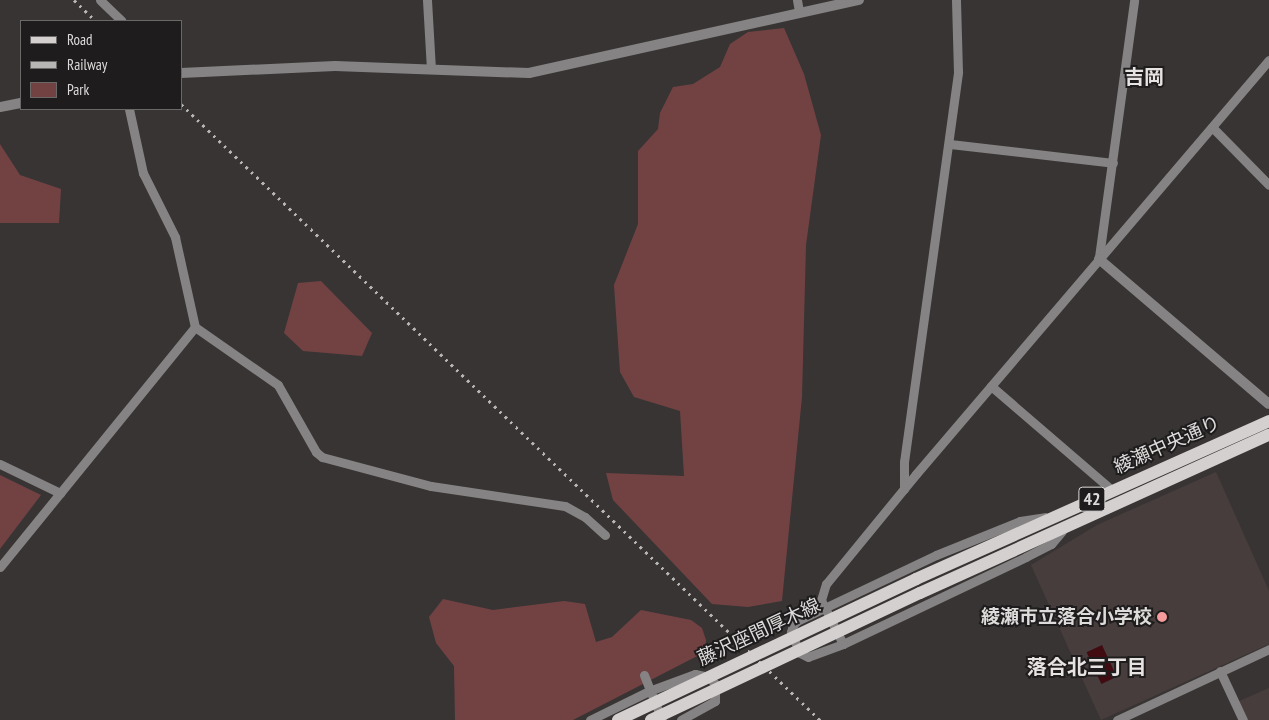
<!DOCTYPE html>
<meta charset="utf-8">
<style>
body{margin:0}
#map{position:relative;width:1269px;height:720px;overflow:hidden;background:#383434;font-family:"PT Sans Narrow","Noto Sans JP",sans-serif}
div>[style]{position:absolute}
.built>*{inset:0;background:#483d3d}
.green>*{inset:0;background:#724243}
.water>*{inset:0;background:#400c11;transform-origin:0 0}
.minor>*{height:9px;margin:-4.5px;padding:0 4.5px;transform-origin:4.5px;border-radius:4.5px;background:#858383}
.tertiary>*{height:10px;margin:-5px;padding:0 5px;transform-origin:5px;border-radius:5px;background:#858383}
.primary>*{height:12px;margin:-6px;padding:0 6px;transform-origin:6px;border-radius:6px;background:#d5d0d0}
.rail>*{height:3px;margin-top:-1.5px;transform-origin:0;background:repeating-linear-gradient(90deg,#b8b5b5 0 2.5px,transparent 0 7.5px)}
.primary-bridge>*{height:12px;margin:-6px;padding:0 6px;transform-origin:6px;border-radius:6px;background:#d5d0d0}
.dots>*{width:14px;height:14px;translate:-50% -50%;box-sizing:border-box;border:2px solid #1e1c1c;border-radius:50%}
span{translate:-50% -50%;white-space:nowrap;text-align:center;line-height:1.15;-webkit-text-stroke:4px #1e1c1c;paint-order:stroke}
.shield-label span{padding:1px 4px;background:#1e1c1c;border:1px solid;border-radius:4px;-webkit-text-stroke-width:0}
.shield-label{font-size:18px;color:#dedbdb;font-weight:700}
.street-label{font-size:19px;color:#dedbdb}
.poi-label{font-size:19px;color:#dedbdb;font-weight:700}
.right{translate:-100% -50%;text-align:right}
.neighbourhood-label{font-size:20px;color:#e8e3e3;font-weight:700}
.legend{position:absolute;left:20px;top:20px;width:162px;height:90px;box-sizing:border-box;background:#1e1c1c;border:1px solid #6b6868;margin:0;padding:6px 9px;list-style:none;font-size:15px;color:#dedbdb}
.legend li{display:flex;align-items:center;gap:10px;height:25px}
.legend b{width:25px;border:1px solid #6b6868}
</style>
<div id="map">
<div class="built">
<i style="clip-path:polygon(1216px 472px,1269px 591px,1269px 644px,1101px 720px,1031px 565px,1097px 525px)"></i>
<i style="clip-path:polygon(1269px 688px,1269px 720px,1245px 720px,1237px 702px)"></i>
</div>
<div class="green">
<i style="clip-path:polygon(784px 28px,804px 74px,821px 135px,806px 245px,802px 397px,782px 601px,748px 607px,712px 604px,613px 500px,606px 473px,684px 476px,680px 411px,634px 397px,620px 372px,614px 285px,638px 224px,638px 151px,658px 129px,660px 113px,673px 87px,693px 84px,720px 67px,730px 44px,748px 32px)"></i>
<i style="clip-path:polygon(0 144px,20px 175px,61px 189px,59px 223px,0 223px)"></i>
<i style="clip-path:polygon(321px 281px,372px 333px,362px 356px,303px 351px,284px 333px,298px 283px)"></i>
<i style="clip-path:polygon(0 475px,41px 495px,0 549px)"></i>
<i style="clip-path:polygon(443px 599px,493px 610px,564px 601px,585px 604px,596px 642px,612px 637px,641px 610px,691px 620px,702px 628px,706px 640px,705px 652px,573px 720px,455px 720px,454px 666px,436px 643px,429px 617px)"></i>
</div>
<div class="water">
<i style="left:1102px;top:645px;width:35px;height:17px;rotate:65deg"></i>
</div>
<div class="minor">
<i style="left:100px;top:0;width:30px;rotate:44deg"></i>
<i style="left:427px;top:0;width:69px;rotate:86.7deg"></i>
<i style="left:797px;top:0;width:11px;rotate:80deg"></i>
<i style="left:129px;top:109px;width:66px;rotate:77.7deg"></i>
<i style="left:143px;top:173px;width:72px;rotate:63.4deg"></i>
<i style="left:175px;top:237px;width:92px;rotate:77.5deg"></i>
<i style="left:195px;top:327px;width:101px;rotate:34.9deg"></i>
<i style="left:278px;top:385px;width:77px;rotate:60.4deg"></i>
<i style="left:316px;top:452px;width:8px;rotate:40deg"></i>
<i style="left:322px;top:457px;width:113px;rotate:14.9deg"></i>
<i style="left:431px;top:486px;width:135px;rotate:8.5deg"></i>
<i style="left:565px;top:506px;width:23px;rotate:29deg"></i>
<i style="left:585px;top:517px;width:27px;rotate:42deg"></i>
<i style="left:1212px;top:127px;width:81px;rotate:45.5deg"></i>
<i style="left:950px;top:144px;width:164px;rotate:6.6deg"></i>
<i style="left:1099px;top:257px;width:259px;rotate:-82.2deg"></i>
<i style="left:991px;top:386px;width:160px;rotate:40.7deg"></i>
<i style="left:0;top:464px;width:67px;rotate:25.8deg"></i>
<i style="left:904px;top:489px;width:27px;rotate:-90deg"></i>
<i style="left:904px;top:462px;width:394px;rotate:-82.1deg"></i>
<i style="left:958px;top:72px;width:72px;rotate:-91.6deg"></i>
<i style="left:1062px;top:531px;width:17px;rotate:130deg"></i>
<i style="left:1051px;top:544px;width:28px;rotate:153deg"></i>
<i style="left:1026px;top:557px;width:203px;rotate:154.6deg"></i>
<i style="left:843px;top:644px;width:49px;rotate:-116.6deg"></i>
<i style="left:821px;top:600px;width:17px;rotate:-73deg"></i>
<i style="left:826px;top:584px;width:142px;rotate:-50.7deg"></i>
<i style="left:916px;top:474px;width:544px;rotate:-49.55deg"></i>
<i style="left:0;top:567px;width:309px;rotate:-50.9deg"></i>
<i style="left:843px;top:644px;width:37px;rotate:160deg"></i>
<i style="left:808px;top:657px;width:9px;rotate:-153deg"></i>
<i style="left:800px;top:653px;width:12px;rotate:-114deg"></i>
<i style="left:795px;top:642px;width:11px;rotate:-112deg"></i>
<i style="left:791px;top:632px;width:7px;rotate:-74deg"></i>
<i style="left:793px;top:625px;width:6px;rotate:-45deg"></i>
<i style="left:797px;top:621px;width:154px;rotate:-25.4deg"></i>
<i style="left:936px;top:555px;width:91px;rotate:-22deg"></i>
<i style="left:1020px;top:521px;width:25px;rotate:-9deg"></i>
<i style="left:1220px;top:671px;width:54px;rotate:64.9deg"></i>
<i style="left:644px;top:675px;width:48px;rotate:68.2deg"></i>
<i style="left:590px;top:720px;width:66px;rotate:-26.2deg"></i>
<i style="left:649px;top:691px;width:49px;rotate:-20.3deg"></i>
<i style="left:695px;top:674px;width:14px;rotate:12deg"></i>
<i style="left:709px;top:677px;width:9px;rotate:49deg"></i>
<i style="left:715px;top:684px;width:17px;rotate:90deg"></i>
<i style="left:715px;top:701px;width:39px;rotate:151deg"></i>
<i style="left:1117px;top:720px;width:168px;rotate:-25deg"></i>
</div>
<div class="tertiary">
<i style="left:181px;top:73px;width:154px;rotate:-2.6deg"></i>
<i style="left:335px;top:66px;width:194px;rotate:2.1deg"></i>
<i style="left:529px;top:73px;width:338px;rotate:-12.5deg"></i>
<i style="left:0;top:107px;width:21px;rotate:-11deg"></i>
<i style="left:1099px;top:259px;width:223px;rotate:40.5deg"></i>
</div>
<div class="primary">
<i style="left:916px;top:579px;width:387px;rotate:-24.1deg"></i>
<i style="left:920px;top:593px;width:383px;rotate:-24.4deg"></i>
</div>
<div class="rail">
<i style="left:74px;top:0;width:30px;rotate:44deg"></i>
<i style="left:181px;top:104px;width:888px;rotate:43.95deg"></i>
</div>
<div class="primary-bridge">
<i style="left:618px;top:720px;width:330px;rotate:-25.3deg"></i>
<i style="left:651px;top:720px;width:297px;rotate:-25.3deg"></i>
</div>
<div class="dots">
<i style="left:1162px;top:617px;background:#f59b9b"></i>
</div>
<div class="shield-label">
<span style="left:1092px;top:499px">42</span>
</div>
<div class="street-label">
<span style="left:1167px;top:445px;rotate:-24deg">綾瀬中央通り</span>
<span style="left:759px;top:632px;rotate:-25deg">藤沢座間厚木線</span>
</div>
<div class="poi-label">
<span class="right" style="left:1152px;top:617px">綾瀬市立落合小学校</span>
</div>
<div class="neighbourhood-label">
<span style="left:1144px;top:77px">吉岡</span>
<span style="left:1087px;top:667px">落合北三丁目</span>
</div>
<ul class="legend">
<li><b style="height:6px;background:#d5d0d0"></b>Road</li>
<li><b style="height:6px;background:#b8b5b5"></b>Railway</li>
<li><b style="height:14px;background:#724243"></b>Park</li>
</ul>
</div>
